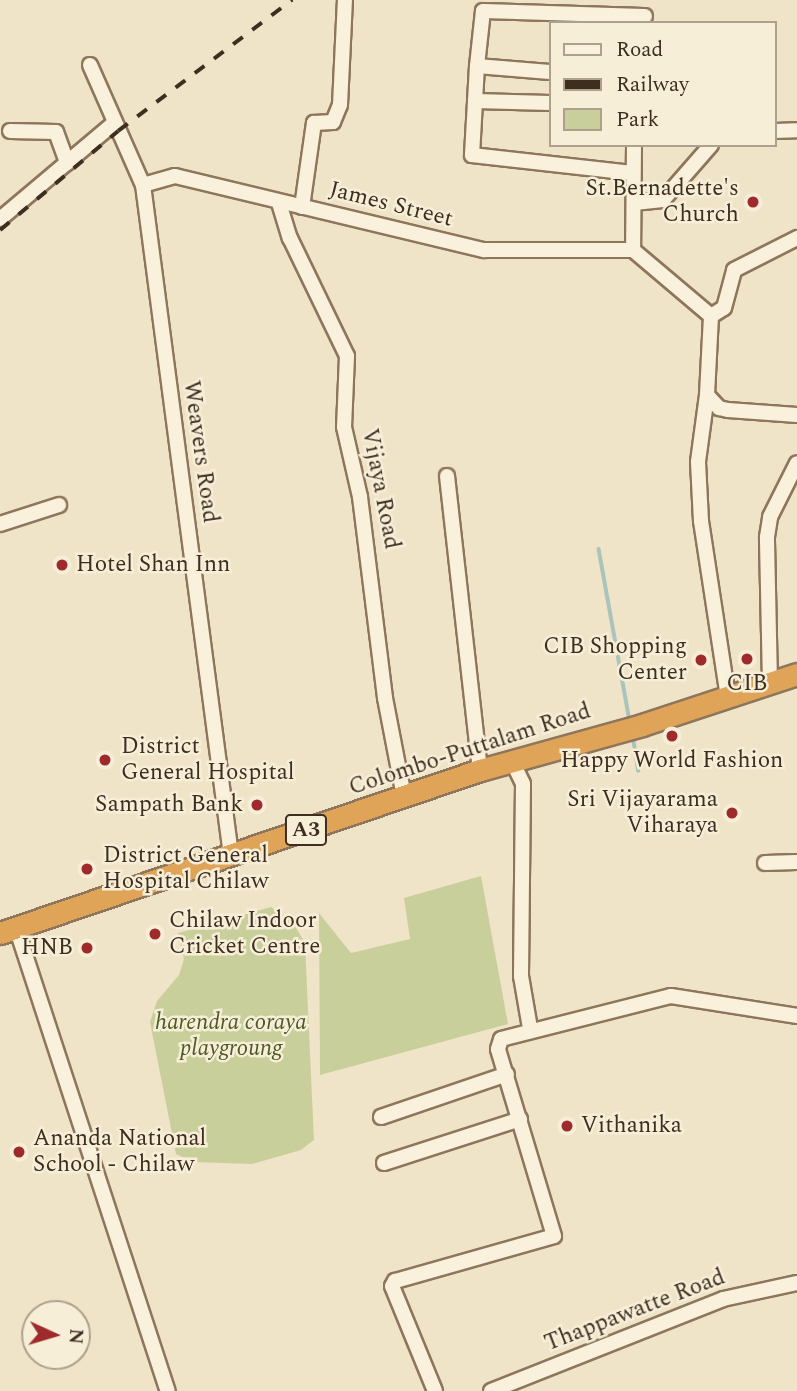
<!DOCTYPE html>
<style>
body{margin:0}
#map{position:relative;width:797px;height:1391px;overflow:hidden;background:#f0e4c8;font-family:Spectral,serif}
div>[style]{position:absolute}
.green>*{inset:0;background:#c9cf9b}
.stream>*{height:3.5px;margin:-1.75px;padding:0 1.75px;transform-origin:1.75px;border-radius:1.75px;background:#a9c4bc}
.roads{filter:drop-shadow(2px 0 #8d765c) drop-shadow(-2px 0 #8d765c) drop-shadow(0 2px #8d765c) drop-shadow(0 -2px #8d765c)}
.minor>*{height:14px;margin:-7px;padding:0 7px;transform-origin:7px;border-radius:7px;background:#faf1dc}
.highway>*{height:21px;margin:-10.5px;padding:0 10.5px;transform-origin:10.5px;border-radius:10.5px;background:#e0a458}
.rail>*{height:3.5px;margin-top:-1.75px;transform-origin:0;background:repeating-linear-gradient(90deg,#3d2e20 0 12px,transparent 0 24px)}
.dots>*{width:19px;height:19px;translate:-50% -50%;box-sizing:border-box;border:4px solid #f7eed8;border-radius:50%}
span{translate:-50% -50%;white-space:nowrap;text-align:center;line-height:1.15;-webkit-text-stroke:5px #f7eed8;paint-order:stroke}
.shield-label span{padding:2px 5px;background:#f7eed8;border:2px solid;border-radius:5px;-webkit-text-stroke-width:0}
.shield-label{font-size:21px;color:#3d2e20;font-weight:700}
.poi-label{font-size:23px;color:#3d2e20}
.right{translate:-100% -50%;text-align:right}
.left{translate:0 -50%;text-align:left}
.street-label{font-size:23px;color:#3d2e20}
.park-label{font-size:23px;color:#4d5a26;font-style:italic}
.legend{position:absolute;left:549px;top:21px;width:228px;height:126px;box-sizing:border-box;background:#f7eed8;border:2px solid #ada18e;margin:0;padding:9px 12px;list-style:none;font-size:21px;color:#3d2e20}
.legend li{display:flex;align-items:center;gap:14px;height:35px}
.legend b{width:35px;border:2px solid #ada18e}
.north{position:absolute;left:21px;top:1300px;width:70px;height:70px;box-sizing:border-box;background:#f7eed8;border:2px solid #ada18e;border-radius:50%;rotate:94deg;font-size:19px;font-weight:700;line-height:28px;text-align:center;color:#3d2e20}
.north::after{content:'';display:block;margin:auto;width:24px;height:32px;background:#9e2a2b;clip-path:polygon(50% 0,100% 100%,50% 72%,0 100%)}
</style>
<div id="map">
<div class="green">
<i style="clip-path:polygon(481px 876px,508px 1024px,320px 1075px,319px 913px,351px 953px,410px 939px,404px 898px)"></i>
<i style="clip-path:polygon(271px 907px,292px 921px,305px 943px,314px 1140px,301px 1150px,252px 1164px,193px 1162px,176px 1154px,150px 1022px,157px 1001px,179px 975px,184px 959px,178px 933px)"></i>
</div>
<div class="stream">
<i style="left:599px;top:549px;width:175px;rotate:79.8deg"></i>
<i style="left:633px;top:735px;width:36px;rotate:81deg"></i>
</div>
<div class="roads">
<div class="minor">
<i style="left:90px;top:65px;width:131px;rotate:66.2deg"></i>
<i style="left:143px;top:185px;width:676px;rotate:82.52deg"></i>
<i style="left:477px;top:66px;width:73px;rotate:4.7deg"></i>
<i style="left:475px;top:101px;width:75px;rotate:1.5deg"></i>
<i style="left:10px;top:131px;width:46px;rotate:1.2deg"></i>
<i style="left:56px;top:132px;width:33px;rotate:70deg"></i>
<i style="left:774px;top:131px;width:23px;rotate:-2deg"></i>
<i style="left:634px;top:145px;width:105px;rotate:90.5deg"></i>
<i style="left:633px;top:250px;width:102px;rotate:40.2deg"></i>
<i style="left:711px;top:316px;width:79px;rotate:92.9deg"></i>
<i style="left:707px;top:395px;width:18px;rotate:47deg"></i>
<i style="left:719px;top:408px;width:9px;rotate:13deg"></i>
<i style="left:728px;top:410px;width:69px;rotate:4.1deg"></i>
<i style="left:632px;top:173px;width:161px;rotate:-173.6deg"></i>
<i style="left:472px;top:155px;width:89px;rotate:-86.8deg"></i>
<i style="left:477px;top:66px;width:55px;rotate:-83.8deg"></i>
<i style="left:483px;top:11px;width:162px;rotate:1.8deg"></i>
<i style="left:143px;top:185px;width:33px;rotate:-16deg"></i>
<i style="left:175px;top:176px;width:318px;rotate:13.5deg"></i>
<i style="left:484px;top:250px;width:149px"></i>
<i style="left:279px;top:203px;width:37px;rotate:73deg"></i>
<i style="left:290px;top:238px;width:131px;rotate:64.2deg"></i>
<i style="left:347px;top:356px;width:71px;rotate:92.4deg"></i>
<i style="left:344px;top:427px;width:72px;rotate:77.1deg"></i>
<i style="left:360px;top:497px;width:203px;rotate:82.9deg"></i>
<i style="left:385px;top:698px;width:101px;rotate:79.1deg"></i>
<i style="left:634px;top:203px;width:29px;rotate:-6deg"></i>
<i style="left:663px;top:200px;width:73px;rotate:-48.9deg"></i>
<i style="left:302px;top:207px;width:85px;rotate:-81.9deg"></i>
<i style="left:314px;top:123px;width:19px;rotate:-3deg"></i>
<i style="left:333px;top:122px;width:18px;rotate:-68deg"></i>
<i style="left:340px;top:105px;width:105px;rotate:-87.3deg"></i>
<i style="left:0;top:219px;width:149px;rotate:-40.1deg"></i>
<i style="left:711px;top:316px;width:15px;rotate:-32deg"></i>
<i style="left:724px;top:308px;width:39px;rotate:-75deg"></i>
<i style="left:734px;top:270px;width:71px;rotate:-26.9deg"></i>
<i style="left:707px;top:395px;width:68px;rotate:97.7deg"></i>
<i style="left:698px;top:462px;width:59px;rotate:87.1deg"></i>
<i style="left:701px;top:521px;width:179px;rotate:81.3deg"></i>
<i style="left:447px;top:476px;width:296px;rotate:83.6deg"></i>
<i style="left:0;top:524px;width:62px;rotate:-17.9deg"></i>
<i style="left:770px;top:684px;width:147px;rotate:-91.2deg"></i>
<i style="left:767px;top:537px;width:20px;rotate:-81deg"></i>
<i style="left:770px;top:517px;width:60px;rotate:-63.4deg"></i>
<i style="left:512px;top:761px;width:25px;rotate:64deg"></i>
<i style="left:523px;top:784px;width:192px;rotate:90.6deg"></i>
<i style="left:521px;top:976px;width:53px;rotate:80.2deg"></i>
<i style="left:765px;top:863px;width:32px;rotate:-2deg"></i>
<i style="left:16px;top:927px;width:488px;rotate:71.9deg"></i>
<i style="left:381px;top:1117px;width:133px;rotate:-18.8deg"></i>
<i style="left:384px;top:1163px;width:143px;rotate:-17.9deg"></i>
<i style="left:435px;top:1391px;width:113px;rotate:-112.3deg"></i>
<i style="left:392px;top:1286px;width:6px;rotate:-59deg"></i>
<i style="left:395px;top:1281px;width:165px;rotate:-15.8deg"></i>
<i style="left:554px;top:1236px;width:195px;rotate:-106.7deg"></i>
<i style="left:498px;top:1049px;width:10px;rotate:-73deg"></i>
<i style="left:501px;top:1039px;width:175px;rotate:-14.2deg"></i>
<i style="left:671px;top:996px;width:128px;rotate:9deg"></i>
<i style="left:491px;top:1391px;width:250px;rotate:-21.6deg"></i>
<i style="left:723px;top:1299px;width:76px;rotate:-12.2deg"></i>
</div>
<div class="highway">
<i style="left:0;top:933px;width:507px;rotate:-18.76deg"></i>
<i style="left:480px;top:770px;width:168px;rotate:-15.5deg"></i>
<i style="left:642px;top:725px;width:163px;rotate:-18.2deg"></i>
</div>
</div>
<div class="rail">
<i style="left:0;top:230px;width:154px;rotate:-40deg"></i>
<i style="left:118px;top:131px;width:218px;rotate:-37deg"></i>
</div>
<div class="dots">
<i style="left:753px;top:202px;background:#9e2a2b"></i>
<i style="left:62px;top:565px;background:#9e2a2b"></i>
<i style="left:747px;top:659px;background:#9e2a2b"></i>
<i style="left:701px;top:660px;background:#9e2a2b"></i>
<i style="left:672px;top:736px;background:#9e2a2b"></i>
<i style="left:105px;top:760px;background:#9e2a2b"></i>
<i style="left:257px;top:805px;background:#9e2a2b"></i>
<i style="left:732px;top:813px;background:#9e2a2b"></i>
<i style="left:87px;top:869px;background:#9e2a2b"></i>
<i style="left:155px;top:934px;background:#9e2a2b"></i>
<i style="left:87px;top:948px;background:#9e2a2b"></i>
<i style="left:567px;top:1126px;background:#9e2a2b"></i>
<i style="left:19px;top:1152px;background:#9e2a2b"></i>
</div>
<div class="shield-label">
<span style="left:306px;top:830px">A3</span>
</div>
<div class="poi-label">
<span class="right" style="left:739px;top:202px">St.Bernadette's<br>Church</span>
<span class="left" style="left:76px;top:565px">Hotel Shan Inn</span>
<span class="right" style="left:687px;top:660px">CIB Shopping<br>Center</span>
<span style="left:747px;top:684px">CIB</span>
<span class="left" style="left:121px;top:760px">District<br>General Hospital</span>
<span style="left:672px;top:761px">Happy World Fashion</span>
<span class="right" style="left:718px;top:813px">Sri Vijayarama<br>Viharaya</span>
<span class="right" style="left:243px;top:805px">Sampath Bank</span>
<span class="left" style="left:103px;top:869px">District General<br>Hospital Chilaw</span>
<span class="left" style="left:169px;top:934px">Chilaw Indoor<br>Cricket Centre</span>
<span class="right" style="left:73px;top:948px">HNB</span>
<span class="left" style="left:581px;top:1126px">Vithanika</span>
<span class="left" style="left:33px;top:1152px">Ananda National<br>School - Chilaw</span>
</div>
<div class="street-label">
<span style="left:391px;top:205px;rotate:14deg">James Street</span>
<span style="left:200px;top:452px;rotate:82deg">Weavers Road</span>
<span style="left:380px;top:489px;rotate:79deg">Vijaya Road</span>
<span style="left:470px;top:750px;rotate:-18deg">Colombo-Puttalam Road</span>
<span style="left:635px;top:1311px;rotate:-21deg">Thappawatte Road</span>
</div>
<div class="park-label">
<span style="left:231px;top:1036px">harendra coraya<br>playgroung</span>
</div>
<ul class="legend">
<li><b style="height:9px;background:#faf1dc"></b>Road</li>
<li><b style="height:9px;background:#3d2e20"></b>Railway</li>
<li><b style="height:19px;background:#c9cf9b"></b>Park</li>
</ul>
<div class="north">N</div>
</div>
